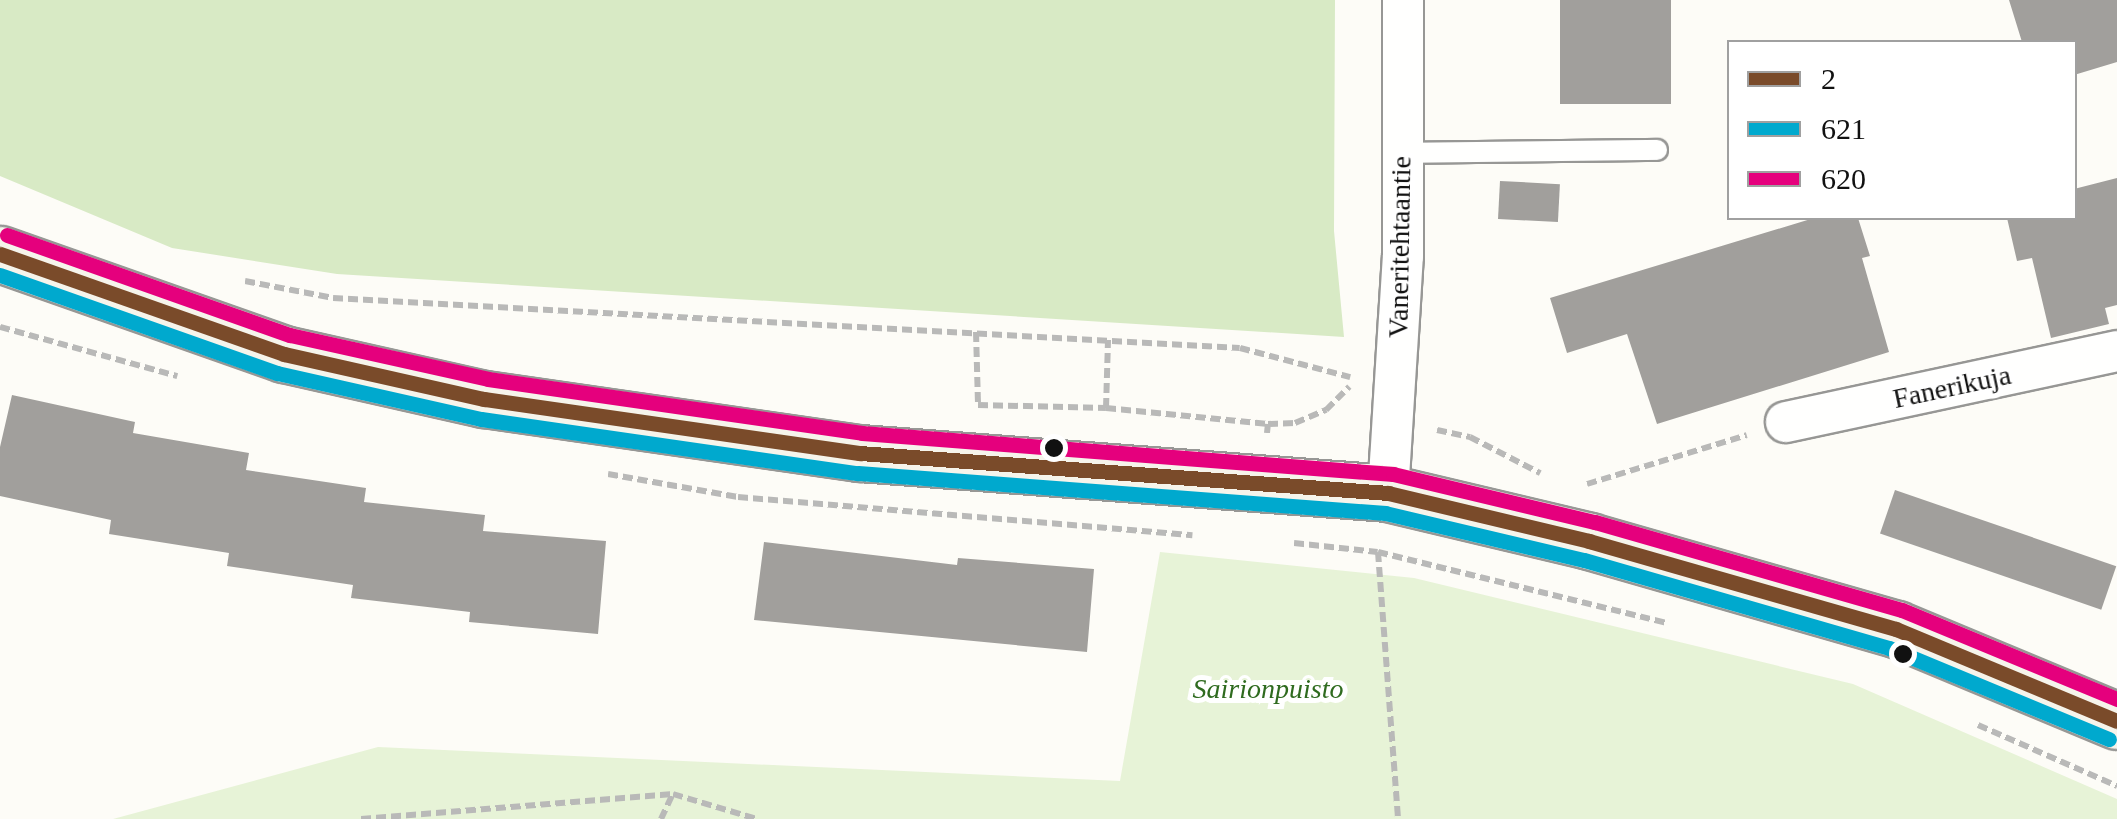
<!DOCTYPE html>
<style>
body{margin:0}
#map{position:relative;width:2117px;height:819px;overflow:hidden;background:#fdfcf7;font-family:"Times New Roman",serif}
div>[style]{position:absolute}
.green>*{inset:0;background:#e7f3d7}
.forest>*{inset:0;background:#d8eac5}
.building>*{inset:0;background:#a19f9c;transform-origin:0 0}
.path>*{height:6px;margin-top:-3px;transform-origin:0;background:repeating-linear-gradient(90deg,#b9b9b8 0 10px,transparent 0 15px)}
.roads{filter:drop-shadow(2px 0 #979795) drop-shadow(-2px 0 #979795) drop-shadow(0 2px #979795) drop-shadow(0 -2px #979795)}
.lane>*{height:20px;margin:-10px;padding:0 10px;transform-origin:10px;border-radius:10px;background:#fffffe}
.street>*{height:40px;margin:-20px;padding:0 20px;transform-origin:20px;border-radius:20px;background:#fffffe}
.secondary>*{height:55px;margin:-27.5px;padding:0 27.5px;transform-origin:27.5px;border-radius:27.5px;background:#f6f4eb}
.bus-1>*{height:15px;margin:-7.5px;padding:0 7.5px;transform-origin:7.5px;border-radius:7.5px;background:#7a4b2a}
.bus-2>*{height:15px;margin:-7.5px;padding:0 7.5px;transform-origin:7.5px;border-radius:7.5px;background:#00a9ce}
.bus-3>*{height:15px;margin:-7.5px;padding:0 7.5px;transform-origin:7.5px;border-radius:7.5px;background:#e5007d}
.dots>*{width:28px;height:28px;translate:-50% -50%;box-sizing:border-box;border:5px solid #fff;border-radius:50%}
span{translate:-50% -50%;white-space:nowrap;text-align:center;line-height:1.15;-webkit-text-stroke:10px #fff;paint-order:stroke}
.street-label{font-size:28px;color:#111}
.park-label{font-size:28px;color:#2f6b1f;font-style:italic}
.legend{position:absolute;left:1727px;top:40px;width:350px;height:180px;box-sizing:border-box;background:#fff;border:2px solid #a0a0a0;margin:0;padding:12px 18px;list-style:none;font-size:30px;color:#111}
.legend li{display:flex;align-items:center;gap:20px;height:50px}
.legend b{width:50px;border:2px solid #a0a0a0}
</style>
<div id="map">
<div class="green">
<i style="clip-path:polygon(1160px 552px,1414px 578px,1853px 684px,2117px 799px,2117px 819px,113px 819px,378px 747px,1120px 781px)"></i>
</div>
<div class="forest">
<i style="clip-path:polygon(0 0,1335px 0,1334px 231px,1344px 337px,337px 274px,172px 248px,0 176px)"></i>
</div>
<div class="building">
<i style="left:1560px;top:0;width:111px;height:104px"></i>
<i style="clip-path:polygon(2009px 0,2117px 0,2117px 62px,2074px 75px,2074px 42px,2022px 42px)"></i>
<i style="clip-path:polygon(2117px 178px,2117px 305px,2105px 308px,2109px 324px,2051px 338px,2032px 258px,2017px 261px,2007px 218px,2074px 218px,2074px 189px)"></i>
<i style="left:1500px;top:181px;width:60px;height:38px;rotate:3deg"></i>
<i style="clip-path:polygon(1814px 218px,1858px 218px,1870px 256px,1862px 258px,1889px 352px,1657px 424px,1627px 334px,1567px 353px,1550px 298px)"></i>
<i style="clip-path:polygon(12px 395px,135px 422px,133px 433px,249px 453px,246px 470px,366px 488px,364px 502px,485px 515px,483px 531px,606px 541px,598px 634px,469px 622px,470px 612px,351px 598px,353px 585px,227px 566px,229px 553px,109px 534px,111px 520px,0 496px,0 447px)"></i>
<i style="left:1895px;top:490px;width:234px;height:46px;rotate:19deg"></i>
<i style="clip-path:polygon(764px 542px,957px 565px,958px 558px,1094px 569px,1087px 652px,754px 620px)"></i>
</div>
<div class="path">
<i style="left:245px;top:281px;width:90px;rotate:10.9deg"></i>
<i style="left:333px;top:298px;width:908px;rotate:3.16deg"></i>
<i style="left:1240px;top:348px;width:114px;rotate:14.8deg"></i>
<i style="left:0;top:327px;width:184px;rotate:15.5deg"></i>
<i style="left:976px;top:332px;width:73px;rotate:88.4deg"></i>
<i style="left:978px;top:405px;width:128px;rotate:1.3deg"></i>
<i style="left:1106px;top:408px;width:163px;rotate:5.6deg"></i>
<i style="left:1106px;top:408px;width:68px;rotate:-88.3deg"></i>
<i style="left:1437px;top:430px;width:34px;rotate:12deg"></i>
<i style="left:1470px;top:437px;width:79px;rotate:27.2deg"></i>
<i style="left:1267px;top:433px;width:9px;rotate:-84deg"></i>
<i style="left:1268px;top:424px;width:27px;rotate:-2deg"></i>
<i style="left:1295px;top:423px;width:34px;rotate:-23deg"></i>
<i style="left:1326px;top:410px;width:33px;rotate:-45deg"></i>
<i style="left:608px;top:474px;width:132px;rotate:10deg"></i>
<i style="left:738px;top:497px;width:456px;rotate:4.8deg"></i>
<i style="left:1587px;top:484px;width:167px;rotate:-17deg"></i>
<i style="left:1294px;top:543px;width:84px;rotate:6.1deg"></i>
<i style="left:1378px;top:552px;width:299px;rotate:13.8deg"></i>
<i style="left:1378px;top:552px;width:268px;rotate:85.7deg"></i>
<i style="left:1978px;top:725px;width:152px;rotate:23.7deg"></i>
<i style="left:361px;top:819px;width:313px;rotate:-4.6deg"></i>
<i style="left:673px;top:794px;width:88px;rotate:16.6deg"></i>
<i style="left:661px;top:819px;width:26px;rotate:-65deg"></i>
</div>
<div class="roads">
<div class="lane">
<i style="left:1402px;top:153px;width:255px;rotate:-0.7deg"></i>
</div>
<div class="street">
<i style="left:1786px;top:422px;width:339px;rotate:-12.1deg"></i>
<i style="left:1388px;top:493px;width:237px;rotate:-86.4deg"></i>
<i style="left:1403px;top:256px;width:256px;rotate:-90deg"></i>
</div>
<div class="secondary">
<i style="left:0;top:254px;width:301px;rotate:19.4deg"></i>
<i style="left:284px;top:354px;width:205px;rotate:12.7deg"></i>
<i style="left:484px;top:399px;width:380px;rotate:8.2deg"></i>
<i style="left:860px;top:453px;width:530px;rotate:4.33deg"></i>
<i style="left:1388px;top:493px;width:207px;rotate:13.4deg"></i>
<i style="left:1589px;top:541px;width:319px;rotate:16deg"></i>
<i style="left:1896px;top:629px;width:239px;rotate:22.6deg"></i>
</div>
</div>
<div class="bus-1">
<i style="left:0;top:254px;width:301px;rotate:19.4deg"></i>
<i style="left:284px;top:354px;width:205px;rotate:12.7deg"></i>
<i style="left:484px;top:399px;width:380px;rotate:8.2deg"></i>
<i style="left:860px;top:453px;width:530px;rotate:4.33deg"></i>
<i style="left:1388px;top:493px;width:207px;rotate:13.4deg"></i>
<i style="left:1589px;top:541px;width:319px;rotate:16deg"></i>
<i style="left:1896px;top:629px;width:239px;rotate:22.6deg"></i>
</div>
<div class="bus-2">
<i style="left:0;top:275px;width:294px;rotate:19.5deg"></i>
<i style="left:277px;top:373px;width:209px;rotate:12.7deg"></i>
<i style="left:481px;top:419px;width:381px;rotate:8.2deg"></i>
<i style="left:858px;top:473px;width:529px;rotate:4.34deg"></i>
<i style="left:1385px;top:513px;width:204px;rotate:13.3deg"></i>
<i style="left:1584px;top:560px;width:317px;rotate:16.1deg"></i>
<i style="left:1889px;top:648px;width:238px;rotate:22.5deg"></i>
</div>
<div class="bus-3">
<i style="left:7px;top:235px;width:300px;rotate:19.5deg"></i>
<i style="left:290px;top:335px;width:203px;rotate:12.5deg"></i>
<i style="left:488px;top:379px;width:378px;rotate:8.2deg"></i>
<i style="left:862px;top:433px;width:533px;rotate:4.42deg"></i>
<i style="left:1393px;top:474px;width:208px;rotate:13.4deg"></i>
<i style="left:1595px;top:522px;width:319px;rotate:16deg"></i>
<i style="left:1902px;top:610px;width:233px;rotate:22.5deg"></i>
</div>
<div class="dots">
<i style="left:1054px;top:448px;background:#111"></i>
<i style="left:1903px;top:654px;background:#111"></i>
</div>
<div class="street-label">
<span style="left:1400px;top:247px;rotate:-89deg">Vaneritehtaantie</span>
<span style="left:1952px;top:387px;rotate:-12deg">Fanerikuja</span>
</div>
<div class="park-label">
<span style="left:1268px;top:689px">Sairionpuisto</span>
</div>
<ul class="legend">
<li><b style="height:12px;background:#7a4b2a"></b>2</li>
<li><b style="height:12px;background:#00a9ce"></b>621</li>
<li><b style="height:12px;background:#e5007d"></b>620</li>
</ul>
</div>
